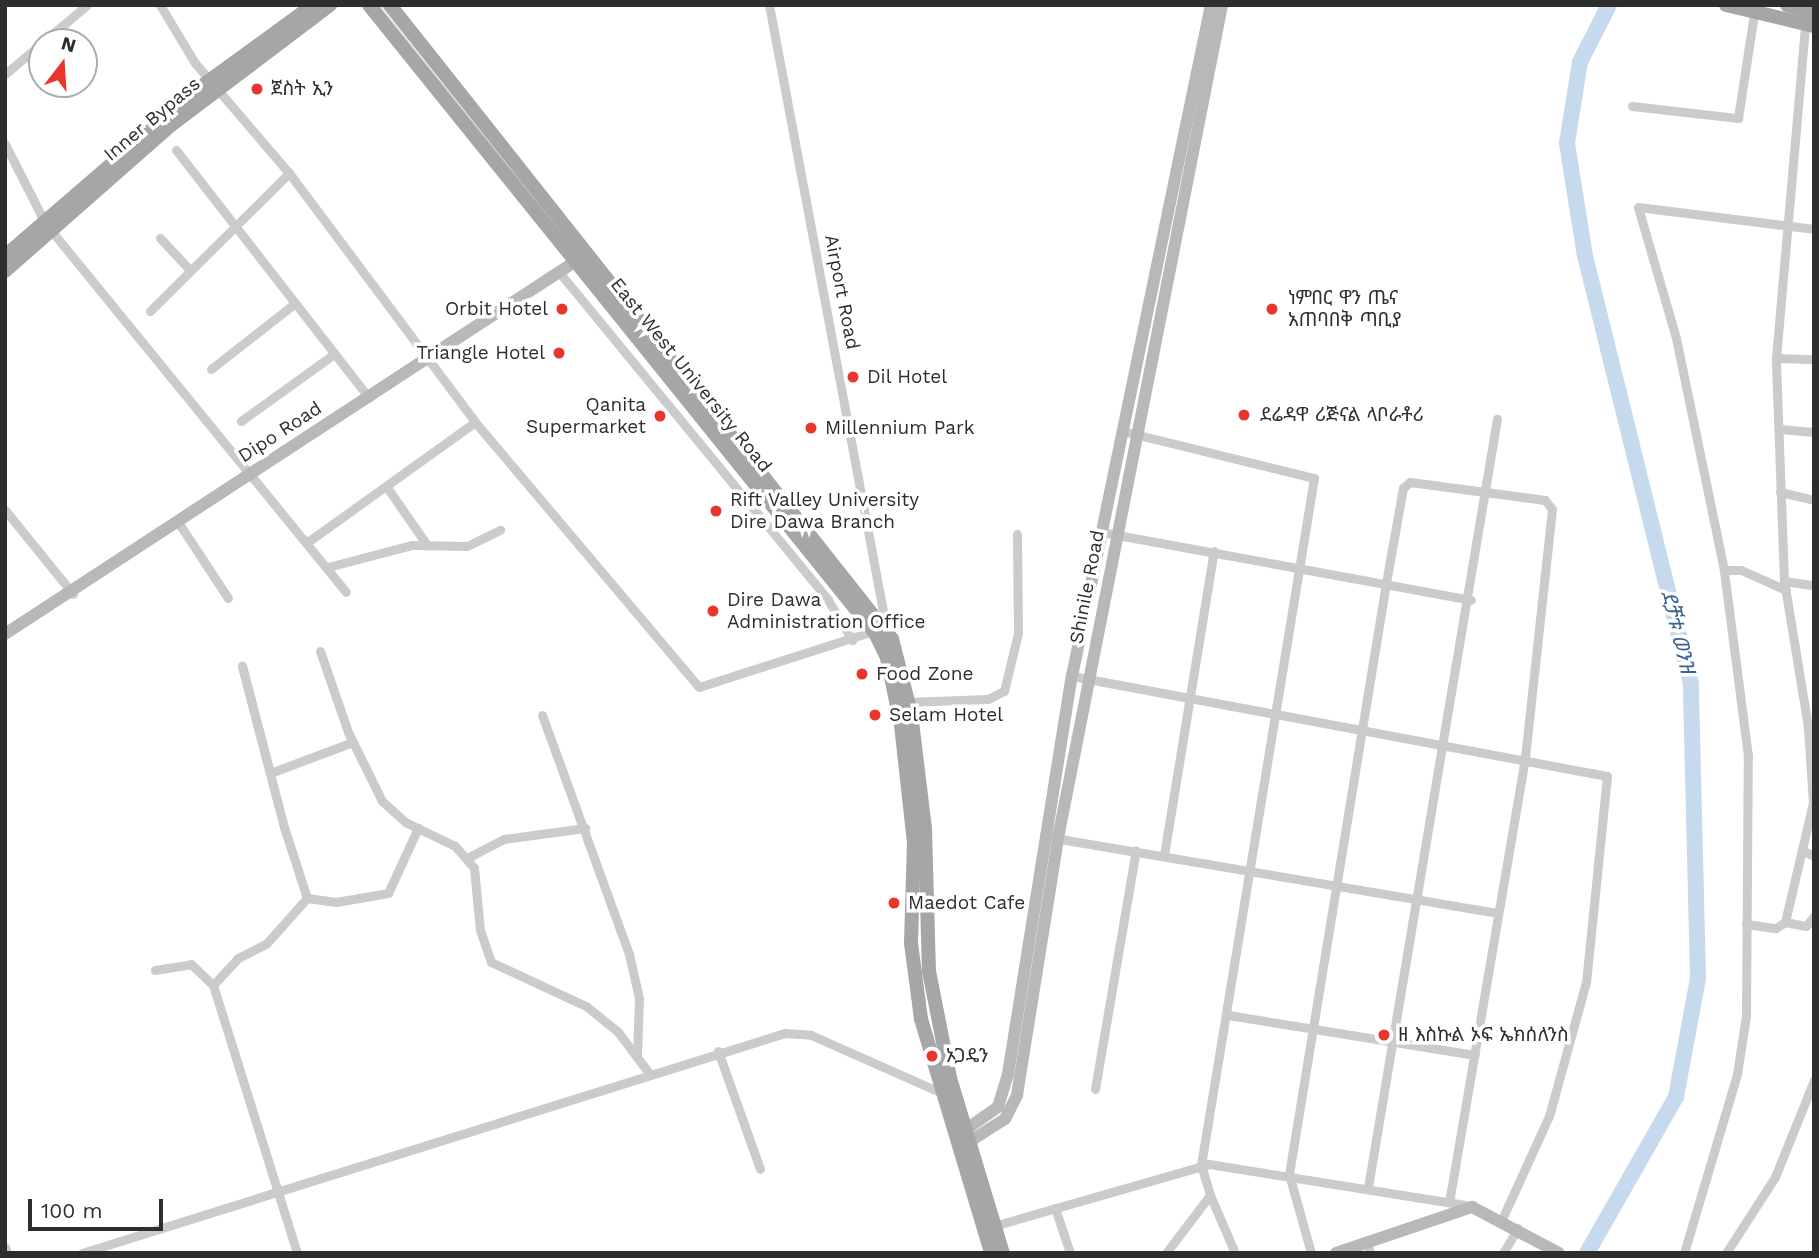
<!DOCTYPE html>
<meta charset="utf-8">
<style>
body{margin:0}
#map{position:relative;width:1819px;height:1258px;overflow:hidden;background:#fff;font-family:"Work Sans","Noto Sans Ethiopic",sans-serif}
div>[style]{position:absolute}
.green>*{inset:0;background:#e2ecdb}
.river>*{height:16px;margin:-8px;padding:0 8px;transform-origin:8px;border-radius:8px;background:#c7d9ec}
.street>*{height:9px;margin:-4.5px;padding:0 4.5px;transform-origin:4.5px;border-radius:4.5px;background:#cbcbcb}
.secondary>*{height:12px;margin:-6px;padding:0 6px;transform-origin:6px;border-radius:6px;background:#b8b8b8}
.primary>*{height:14px;margin:-7px;padding:0 7px;transform-origin:7px;border-radius:7px;background:#a6a6a6}
.dots>*{width:19px;height:19px;translate:-50% -50%;box-sizing:border-box;border:4px solid #fff;border-radius:50%}
span{translate:-50% -50%;white-space:nowrap;text-align:center;line-height:1.15;-webkit-text-stroke:7px #fff;paint-order:stroke}
.poi-label{font-size:19px;color:#2e2e2e}
.left{translate:0 -50%;text-align:left}
.right{translate:-100% -50%;text-align:right}
.street-label{font-size:19px;color:#2e2e2e}
.water-label{font-size:21px;color:#3b6591;font-style:italic}
.frame{position:absolute;inset:0;border:7px solid #2e2e2e;pointer-events:none}
.north{position:absolute;left:28px;top:28px;width:70px;height:70px;box-sizing:border-box;background:#fff;border:2px solid #ababab;border-radius:50%;rotate:17deg;font-size:19px;font-weight:700;line-height:28px;text-align:center;color:#2e2e2e}
.north::after{content:'';display:block;margin:auto;width:24px;height:32px;background:#e7372d;clip-path:polygon(50% 0,100% 100%,50% 72%,0 100%)}
.scale{position:absolute;left:28px;top:1199px;width:135px;height:32px;box-sizing:border-box;border:4px solid #2e2e2e;border-top:0;padding-left:9px;font-size:21px;line-height:24px;white-space:nowrap;color:#2e2e2e;-webkit-text-stroke:5px #fff;paint-order:stroke}
</style>
<div id="map">
<div class="green">
<i style="clip-path:polygon(375px 5px,383px 5px,572px 239px,573px 249px)"></i>
</div>
<div class="river">
<i style="left:1587px;top:1253px;width:180px;rotate:-60.3deg"></i>
<i style="left:1676px;top:1097px;width:121px;rotate:-79.5deg"></i>
<i style="left:1698px;top:978px;width:294px;rotate:-91.4deg"></i>
<i style="left:1691px;top:684px;width:441px;rotate:-103.9deg"></i>
<i style="left:1585px;top:256px;width:114px;rotate:-99.1deg"></i>
<i style="left:1567px;top:143px;width:82px;rotate:-80.9deg"></i>
<i style="left:1580px;top:62px;width:64px;rotate:-63deg"></i>
</div>
<div class="street">
<i style="left:160px;top:5px;width:68px;rotate:58.9deg"></i>
<i style="left:195px;top:63px;width:145px;rotate:49.5deg"></i>
<i style="left:289px;top:173px;width:311px;rotate:53.2deg"></i>
<i style="left:475px;top:422px;width:347px;rotate:49.8deg"></i>
<i style="left:699px;top:687px;width:196px;rotate:-17.8deg"></i>
<i style="left:886px;top:627px;width:633px;rotate:-100.65deg"></i>
<i style="left:43px;top:42px;width:57px;rotate:-40.1deg"></i>
<i style="left:5px;top:74px;width:48px;rotate:-40deg"></i>
<i style="left:1632px;top:106px;width:107px;rotate:6.5deg"></i>
<i style="left:1738px;top:118px;width:106px;rotate:-81.3deg"></i>
<i style="left:5px;top:144px;width:89px;rotate:63.1deg"></i>
<i style="left:45px;top:223px;width:476px;rotate:50.8deg"></i>
<i style="left:176px;top:150px;width:314px;rotate:52.1deg"></i>
<i style="left:160px;top:238px;width:44px;rotate:46.8deg"></i>
<i style="left:559px;top:272px;width:424px;rotate:50.6deg"></i>
<i style="left:828px;top:600px;width:47px;rotate:59deg"></i>
<i style="left:150px;top:311px;width:196px;rotate:-44.8deg"></i>
<i style="left:1776px;top:358px;width:38px;rotate:2deg"></i>
<i style="left:211px;top:369px;width:105px;rotate:-38.1deg"></i>
<i style="left:241px;top:421px;width:115px;rotate:-35.8deg"></i>
<i style="left:1780px;top:429px;width:34px;rotate:5deg"></i>
<i style="left:1122px;top:431px;width:198px;rotate:13.8deg"></i>
<i style="left:1314px;top:478px;width:696px;rotate:99.34deg"></i>
<i style="left:1201px;top:1165px;width:31px;rotate:73deg"></i>
<i style="left:1210px;top:1195px;width:73px;rotate:127.2deg"></i>
<i style="left:386px;top:486px;width:72px;rotate:55.2deg"></i>
<i style="left:1780px;top:492px;width:35px;rotate:13deg"></i>
<i style="left:5px;top:510px;width:108px;rotate:51deg"></i>
<i style="left:178px;top:522px;width:91px;rotate:56.7deg"></i>
<i style="left:1101px;top:532px;width:376px;rotate:10.4deg"></i>
<i style="left:309px;top:541px;width:204px;rotate:-35.6deg"></i>
<i style="left:328px;top:567px;width:87px;rotate:-14.7deg"></i>
<i style="left:412px;top:545px;width:55px;rotate:1deg"></i>
<i style="left:467px;top:546px;width:37px;rotate:-26deg"></i>
<i style="left:1724px;top:570px;width:17px"></i>
<i style="left:1741px;top:570px;width:49px;rotate:24deg"></i>
<i style="left:1784px;top:581px;width:30px;rotate:8deg"></i>
<i style="left:320px;top:651px;width:86px;rotate:70.9deg"></i>
<i style="left:348px;top:732px;width:77px;rotate:63.8deg"></i>
<i style="left:382px;top:801px;width:31px;rotate:42deg"></i>
<i style="left:405px;top:822px;width:55px;rotate:25.6deg"></i>
<i style="left:455px;top:846px;width:29px;rotate:49deg"></i>
<i style="left:474px;top:868px;width:62px;rotate:84.5deg"></i>
<i style="left:480px;top:930px;width:34px;rotate:71deg"></i>
<i style="left:491px;top:962px;width:105px;rotate:24.9deg"></i>
<i style="left:586px;top:1006px;width:41px;rotate:39.1deg"></i>
<i style="left:618px;top:1032px;width:51px;rotate:52.9deg"></i>
<i style="left:1072px;top:676px;width:544px;rotate:10.59deg"></i>
<i style="left:1607px;top:776px;width:207px;rotate:95.8deg"></i>
<i style="left:1586px;top:982px;width:139px;rotate:105.4deg"></i>
<i style="left:1549px;top:1116px;width:113px;rotate:114.5deg"></i>
<i style="left:906px;top:702px;width:82px;rotate:-2.1deg"></i>
<i style="left:988px;top:699px;width:18px;rotate:-27deg"></i>
<i style="left:1004px;top:691px;width:60px;rotate:-76.4deg"></i>
<i style="left:1018px;top:633px;width:99px;rotate:-90.6deg"></i>
<i style="left:542px;top:715px;width:254px;rotate:70deg"></i>
<i style="left:629px;top:954px;width:45px;rotate:77.2deg"></i>
<i style="left:639px;top:998px;width:57px;rotate:92deg"></i>
<i style="left:353px;top:742px;width:89px;rotate:159.5deg"></i>
<i style="left:270px;top:773px;width:111px;rotate:-104.7deg"></i>
<i style="left:242px;top:666px;width:166px;rotate:75.4deg"></i>
<i style="left:284px;top:827px;width:75px;rotate:72.1deg"></i>
<i style="left:307px;top:898px;width:29px;rotate:8deg"></i>
<i style="left:336px;top:902px;width:53px;rotate:-9.8deg"></i>
<i style="left:388px;top:893px;width:72px;rotate:-65.2deg"></i>
<i style="left:1054px;top:838px;width:449px;rotate:9.6deg"></i>
<i style="left:1802px;top:850px;width:13px;rotate:27deg"></i>
<i style="left:1164px;top:855px;width:308px;rotate:-80.7deg"></i>
<i style="left:467px;top:858px;width:42px;rotate:-27.2deg"></i>
<i style="left:504px;top:839px;width:82px;rotate:-7.7deg"></i>
<i style="left:1785px;top:922px;width:21px;rotate:11deg"></i>
<i style="left:1806px;top:926px;width:13px;rotate:-51deg"></i>
<i style="left:1746px;top:924px;width:30px;rotate:8deg"></i>
<i style="left:1776px;top:928px;width:11px;rotate:-34deg"></i>
<i style="left:1785px;top:922px;width:122px;rotate:-76.8deg"></i>
<i style="left:1813px;top:803px;width:76px;rotate:-93.8deg"></i>
<i style="left:1808px;top:727px;width:148px;rotate:-99.3deg"></i>
<i style="left:1784px;top:581px;width:223px;rotate:-92.1deg"></i>
<i style="left:1776px;top:358px;width:335px;rotate:-85deg"></i>
<i style="left:155px;top:970px;width:36px;rotate:-9deg"></i>
<i style="left:191px;top:964px;width:30px;rotate:44deg"></i>
<i style="left:213px;top:985px;width:281px;rotate:72.6deg"></i>
<i style="left:213px;top:985px;width:37px;rotate:-47deg"></i>
<i style="left:238px;top:958px;width:31px;rotate:-27deg"></i>
<i style="left:266px;top:944px;width:62px;rotate:-48.3deg"></i>
<i style="left:1228px;top:1015px;width:250px;rotate:9.2deg"></i>
<i style="left:718px;top:1051px;width:125px;rotate:70.4deg"></i>
<i style="left:1095px;top:1089px;width:242px;rotate:-80.3deg"></i>
<i style="left:1368px;top:1187px;width:779px;rotate:-80.47deg"></i>
<i style="left:1210px;top:1195px;width:63px;rotate:66.7deg"></i>
<i style="left:1055px;top:1208px;width:47px;rotate:71.6deg"></i>
<i style="left:990px;top:1227px;width:228px;rotate:-16deg"></i>
<i style="left:1209px;top:1164px;width:264px;rotate:9.1deg"></i>
<i style="left:1367px;top:1243px;width:10px;rotate:73deg"></i>
<i style="left:5px;top:1247px;width:6px;rotate:72deg"></i>
<i style="left:82px;top:1253px;width:737px;rotate:-17.38deg"></i>
<i style="left:785px;top:1033px;width:26px;rotate:4deg"></i>
<i style="left:811px;top:1035px;width:145px;rotate:23.9deg"></i>
<i style="left:1311px;top:1253px;width:82px;rotate:-105.6deg"></i>
<i style="left:1289px;top:1174px;width:599px;rotate:-80.68deg"></i>
<i style="left:1386px;top:583px;width:97px;rotate:-79.9deg"></i>
<i style="left:1403px;top:488px;width:9px;rotate:-41deg"></i>
<i style="left:1410px;top:482px;width:136px;rotate:7.6deg"></i>
<i style="left:1545px;top:500px;width:11px;rotate:52deg"></i>
<i style="left:1552px;top:509px;width:250px;rotate:96.2deg"></i>
<i style="left:1525px;top:758px;width:449px;rotate:99.7deg"></i>
<i style="left:1503px;top:1253px;width:29px;rotate:-59deg"></i>
<i style="left:1684px;top:1253px;width:187px;rotate:-73.5deg"></i>
<i style="left:1737px;top:1074px;width:59px;rotate:-81.2deg"></i>
<i style="left:1746px;top:1016px;width:260px;rotate:-89.6deg"></i>
<i style="left:1748px;top:756px;width:188px;rotate:-97.4deg"></i>
<i style="left:1724px;top:570px;width:237px;rotate:-101.7deg"></i>
<i style="left:1676px;top:338px;width:136px;rotate:-106.2deg"></i>
<i style="left:1638px;top:207px;width:177px;rotate:7.1deg"></i>
<i style="left:1726px;top:1253px;width:90px;rotate:-57.2deg"></i>
<i style="left:1775px;top:1177px;width:105px;rotate:-68.1deg"></i>
</div>
<div class="secondary">
<i style="left:5px;top:634px;width:689px;rotate:-33.16deg"></i>
<i style="left:958px;top:1135px;width:49px;rotate:-35deg"></i>
<i style="left:998px;top:1107px;width:34px;rotate:-73deg"></i>
<i style="left:1008px;top:1074px;width:403px;rotate:-80.9deg"></i>
<i style="left:1072px;top:676px;width:685px;rotate:-78.3deg"></i>
<i style="left:961px;top:1147px;width:52px;rotate:-32.5deg"></i>
<i style="left:1005px;top:1119px;width:27px;rotate:-63deg"></i>
<i style="left:1017px;top:1095px;width:260px;rotate:-80.9deg"></i>
<i style="left:1058px;top:838px;width:849px;rotate:-78.86deg"></i>
<i style="left:1336px;top:1253px;width:144px;rotate:-18.7deg"></i>
<i style="left:1472px;top:1207px;width:98px;rotate:27.9deg"></i>
</div>
<div class="primary">
<i style="left:369px;top:5px;width:806px;rotate:51.14deg"></i>
<i style="left:875px;top:633px;width:28px;rotate:64deg"></i>
<i style="left:887px;top:658px;width:68px;rotate:78.2deg"></i>
<i style="left:901px;top:725px;width:118px;rotate:83.7deg"></i>
<i style="left:914px;top:842px;width:101px;rotate:91.7deg"></i>
<i style="left:911px;top:943px;width:77px;rotate:82.5deg"></i>
<i style="left:921px;top:1019px;width:244px;rotate:73.3deg"></i>
<i style="left:390px;top:5px;width:809px;rotate:51.63deg"></i>
<i style="left:892px;top:639px;width:76px;rotate:75.6deg"></i>
<i style="left:911px;top:713px;width:117px;rotate:83.1deg"></i>
<i style="left:925px;top:829px;width:142px;rotate:88.4deg"></i>
<i style="left:929px;top:971px;width:109px;rotate:78.9deg"></i>
<i style="left:950px;top:1078px;width:183px;rotate:73.2deg"></i>
<i style="left:1726px;top:5px;width:90px;rotate:13.4deg"></i>
<i style="left:1787px;top:5px;width:28px;rotate:15deg"></i>
<i style="left:5px;top:256px;width:260px;rotate:-40.8deg"></i>
<i style="left:202px;top:86px;width:137px;rotate:-36.1deg"></i>
<i style="left:5px;top:271px;width:220px;rotate:-41.3deg"></i>
<i style="left:170px;top:126px;width:201px;rotate:-37.1deg"></i>
</div>
<div class="dots">
<i style="left:257px;top:89px;background:#e7372d"></i>
<i style="left:562px;top:309px;background:#e7372d"></i>
<i style="left:1272px;top:309px;background:#e7372d"></i>
<i style="left:559px;top:353px;background:#e7372d"></i>
<i style="left:853px;top:377px;background:#e7372d"></i>
<i style="left:1244px;top:415px;background:#e7372d"></i>
<i style="left:660px;top:416px;background:#e7372d"></i>
<i style="left:811px;top:428px;background:#e7372d"></i>
<i style="left:716px;top:511px;background:#e7372d"></i>
<i style="left:713px;top:611px;background:#e7372d"></i>
<i style="left:862px;top:674px;background:#e7372d"></i>
<i style="left:875px;top:715px;background:#e7372d"></i>
<i style="left:894px;top:903px;background:#e7372d"></i>
<i style="left:1384px;top:1035px;background:#e7372d"></i>
<i style="left:932px;top:1056px;background:#e7372d"></i>
</div>
<div class="poi-label">
<span class="left" style="left:271px;top:89px">ጀስት ኢን</span>
<span class="left" style="left:1288px;top:309px">ነምበር ዋን ጤና<br>አጠባበቅ ጣቢያ</span>
<span class="right" style="left:548px;top:309px">Orbit Hotel</span>
<span class="right" style="left:545px;top:353px">Triangle Hotel</span>
<span class="left" style="left:867px;top:377px">Dil Hotel</span>
<span class="right" style="left:646px;top:416px">Qanita<br>Supermarket</span>
<span class="left" style="left:1260px;top:415px">ደሬዳዋ ሪጅናል ላቦራቶሪ</span>
<span class="left" style="left:825px;top:428px">Millennium Park</span>
<span class="left" style="left:730px;top:511px">Rift Valley University<br>Dire Dawa Branch</span>
<span class="left" style="left:727px;top:611px">Dire Dawa<br>Administration Office</span>
<span class="left" style="left:876px;top:674px">Food Zone</span>
<span class="left" style="left:889px;top:715px">Selam Hotel</span>
<span class="left" style="left:908px;top:903px">Maedot Cafe</span>
<span class="left" style="left:1398px;top:1035px">ዘ እስኩል ኦፍ ኤክሰለንስ</span>
<span class="left" style="left:946px;top:1056px">ኦጋዴን</span>
</div>
<div class="street-label">
<span style="left:152px;top:119px;rotate:-40deg">Inner Bypass</span>
<span style="left:842px;top:292px;rotate:79deg">Airport Road</span>
<span style="left:691px;top:375px;rotate:51deg">East West University Road</span>
<span style="left:280px;top:432px;rotate:-33deg">Dipo Road</span>
<span style="left:1087px;top:587px;rotate:-79deg">Shinile Road</span>
</div>
<div class="water-label">
<span style="left:1678px;top:632px;rotate:76deg">ደቻቱ ወንዝ</span>
</div>
<div class="frame"></div>
<div class="north">N</div>
<div class="scale">100 m</div>
</div>
